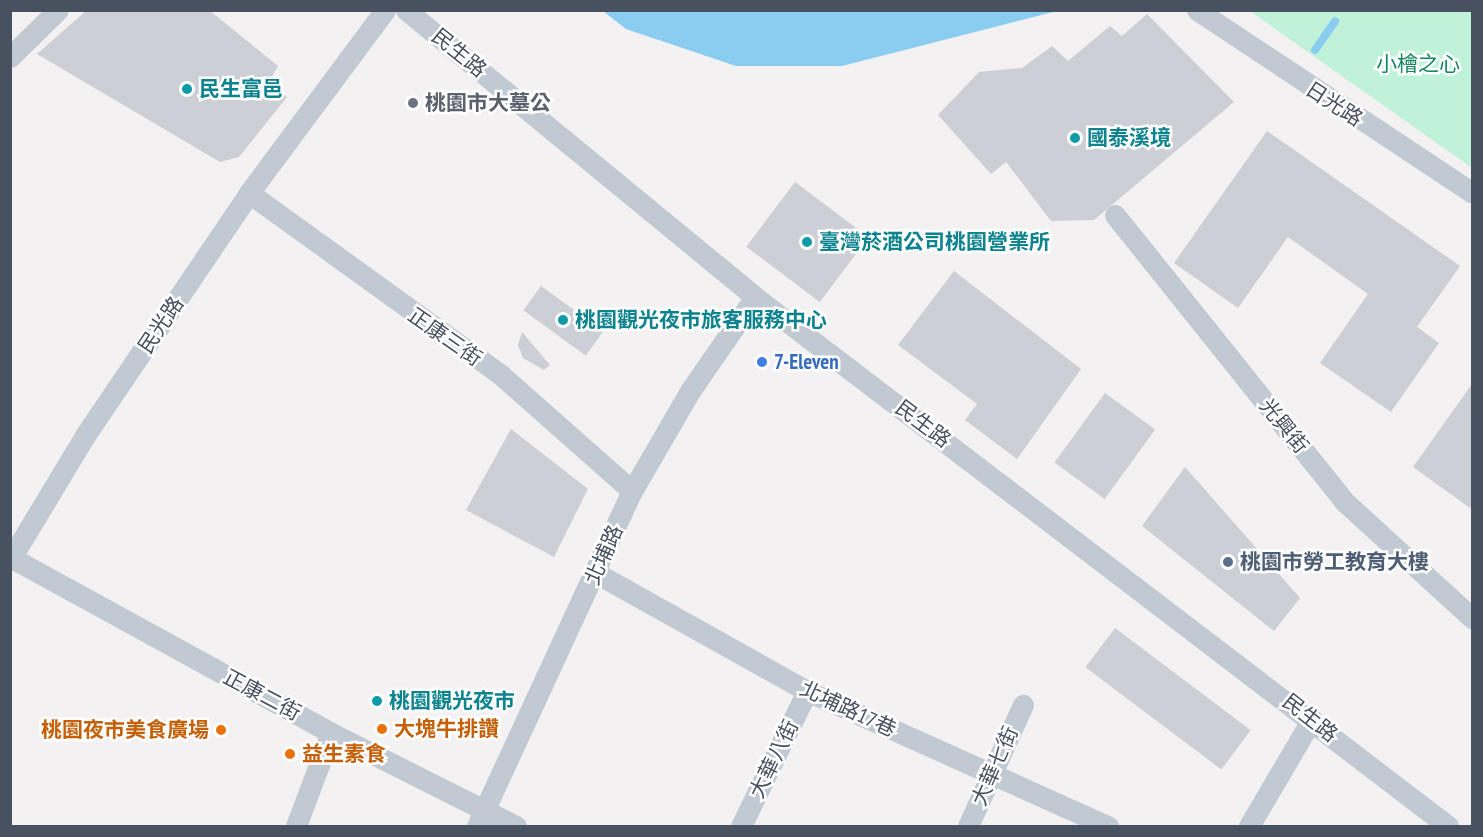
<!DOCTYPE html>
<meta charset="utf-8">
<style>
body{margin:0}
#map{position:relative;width:1483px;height:837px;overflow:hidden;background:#f3f1f1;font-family:"PT Sans Narrow","Noto Sans TC",sans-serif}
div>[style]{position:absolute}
.green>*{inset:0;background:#bff2d9}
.water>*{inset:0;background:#8acdf0}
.stream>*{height:8px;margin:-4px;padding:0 4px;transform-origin:4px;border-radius:4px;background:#8acdf0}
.building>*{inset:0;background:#cdcfd6;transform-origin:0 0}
.street>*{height:21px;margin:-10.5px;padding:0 10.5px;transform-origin:10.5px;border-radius:10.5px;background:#c1c9d3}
.dots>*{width:16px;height:16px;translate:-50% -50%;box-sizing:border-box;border:3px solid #fff;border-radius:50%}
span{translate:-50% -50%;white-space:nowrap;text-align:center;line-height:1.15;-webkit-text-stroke:5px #fff;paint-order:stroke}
.street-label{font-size:21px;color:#485160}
.park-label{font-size:21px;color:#13865c}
.culture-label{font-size:21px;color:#0d838f;font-weight:700}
.left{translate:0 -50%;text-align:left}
.worship-label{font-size:21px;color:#5b616d;font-weight:700}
.shop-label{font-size:21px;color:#366cbe;font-weight:700}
.service-label{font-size:21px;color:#4e5e75;font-weight:700}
.food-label{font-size:21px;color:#c56008;font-weight:700}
.right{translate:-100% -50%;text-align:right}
.frame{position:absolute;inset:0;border:12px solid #485160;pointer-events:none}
</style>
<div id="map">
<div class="green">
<i style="clip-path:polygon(1250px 11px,1472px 11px,1472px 168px)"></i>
</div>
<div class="water">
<i style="clip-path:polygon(603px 11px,1057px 11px,842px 66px,736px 66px,626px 29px)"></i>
</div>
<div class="stream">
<i style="left:1315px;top:50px;width:35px;rotate:-55deg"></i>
</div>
<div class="building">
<i style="clip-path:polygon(87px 10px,209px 10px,278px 66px,269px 82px,287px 97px,239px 157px,220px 162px,37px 54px)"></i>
<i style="clip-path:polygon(1147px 14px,1234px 102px,1094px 220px,1051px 221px,1006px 162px,991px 174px,938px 115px,979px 72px,1022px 68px,1052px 46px,1068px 61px,1110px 26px,1122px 36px)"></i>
<i style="clip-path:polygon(1267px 131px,1460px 266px,1417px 327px,1439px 343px,1391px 412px,1320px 363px,1368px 294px,1288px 237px,1238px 308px,1174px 263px)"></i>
<i style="left:795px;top:182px;width:92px;height:81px;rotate:37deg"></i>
<i style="clip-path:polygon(954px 271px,1081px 369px,1017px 459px,965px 420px,977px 404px,898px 345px)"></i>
<i style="left:541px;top:286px;width:77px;height:30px;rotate:36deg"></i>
<i style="clip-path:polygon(522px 332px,550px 365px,544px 370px,523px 358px,518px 345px)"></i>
<i style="clip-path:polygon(1472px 384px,1472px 504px,1470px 508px,1413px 467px)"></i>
<i style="left:1105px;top:393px;width:62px;height:86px;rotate:36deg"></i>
<i style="clip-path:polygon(511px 429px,588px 489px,554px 557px,466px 510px)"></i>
<i style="clip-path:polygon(1185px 467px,1300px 598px,1274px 631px,1142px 526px)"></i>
<i style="left:1115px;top:628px;width:170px;height:49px;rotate:37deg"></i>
</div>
<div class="street">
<i style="left:406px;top:10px;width:452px;rotate:39.4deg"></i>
<i style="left:755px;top:297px;width:872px;rotate:37.36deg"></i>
<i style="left:1197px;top:10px;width:330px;rotate:33.6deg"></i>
<i style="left:10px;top:57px;width:67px;rotate:-44.4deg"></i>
<i style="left:249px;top:193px;width:311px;rotate:35.8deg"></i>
<i style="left:501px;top:375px;width:175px;rotate:41.5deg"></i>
<i style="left:1115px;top:215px;width:369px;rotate:51.3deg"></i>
<i style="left:1346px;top:503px;width:171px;rotate:42.4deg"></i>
<i style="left:10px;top:557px;width:366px;rotate:28.7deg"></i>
<i style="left:331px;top:733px;width:207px;rotate:26.7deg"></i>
<i style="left:10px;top:560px;width:147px;rotate:-58.9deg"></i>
<i style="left:86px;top:434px;width:291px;rotate:-55.9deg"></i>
<i style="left:249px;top:193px;width:228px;rotate:-53.4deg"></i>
<i style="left:596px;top:573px;width:242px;rotate:29.2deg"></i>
<i style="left:807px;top:691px;width:330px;rotate:24.2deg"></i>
<i style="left:296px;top:826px;width:99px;rotate:-69.4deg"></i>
<i style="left:477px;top:826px;width:369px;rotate:-65.2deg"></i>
<i style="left:632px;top:491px;width:116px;rotate:-59.9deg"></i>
<i style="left:690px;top:391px;width:114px;rotate:-55.3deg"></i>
<i style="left:741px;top:826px;width:150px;rotate:-63.9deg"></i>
<i style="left:968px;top:826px;width:133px;rotate:-65.6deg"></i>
<i style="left:1249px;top:826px;width:124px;rotate:-59.5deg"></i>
</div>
<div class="dots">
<i style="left:187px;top:89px;background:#0f9aa8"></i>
<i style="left:413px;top:103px;background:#6b7280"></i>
<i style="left:1075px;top:138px;background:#0f9aa8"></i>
<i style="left:807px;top:242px;background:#0f9aa8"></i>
<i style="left:563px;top:320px;background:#0f9aa8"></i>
<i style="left:762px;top:362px;background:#3f7fe0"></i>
<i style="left:1228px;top:562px;background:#5c6f8a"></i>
<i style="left:377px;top:701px;background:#0f9aa8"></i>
<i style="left:382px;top:729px;background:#e8710a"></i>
<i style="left:221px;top:730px;background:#e8710a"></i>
<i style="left:290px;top:754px;background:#e8710a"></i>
</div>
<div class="street-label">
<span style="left:459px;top:53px;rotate:39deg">民生路</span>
<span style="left:1334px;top:104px;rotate:33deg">日光路</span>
<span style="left:161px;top:325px;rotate:-56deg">民光路</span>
<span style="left:445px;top:337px;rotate:35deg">正康三街</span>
<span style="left:923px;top:424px;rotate:37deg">民生路</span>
<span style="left:1284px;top:426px;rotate:51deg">光興街</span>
<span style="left:604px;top:555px;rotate:-66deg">北埔路</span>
<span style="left:262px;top:695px;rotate:28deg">正康二街</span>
<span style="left:848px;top:709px;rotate:25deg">北埔路17巷</span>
<span style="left:1310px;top:718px;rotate:38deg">民生路</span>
<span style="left:774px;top:759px;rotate:-64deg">大華八街</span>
<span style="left:995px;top:766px;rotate:-66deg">大華七街</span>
</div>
<div class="park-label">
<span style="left:1418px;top:64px">小檜之心</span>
</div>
<div class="culture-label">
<span class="left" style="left:199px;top:89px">民生富邑</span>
<span class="left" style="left:1087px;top:138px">國泰溪境</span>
<span class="left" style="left:819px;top:242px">臺灣菸酒公司桃園營業所</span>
<span class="left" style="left:575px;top:320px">桃園觀光夜市旅客服務中心</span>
<span class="left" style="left:389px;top:701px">桃園觀光夜市</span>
</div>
<div class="worship-label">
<span class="left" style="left:425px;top:103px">桃園市大墓公</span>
</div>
<div class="shop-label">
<span class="left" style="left:774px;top:362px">7-Eleven</span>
</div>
<div class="service-label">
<span class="left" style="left:1240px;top:562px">桃園市勞工教育大樓</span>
</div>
<div class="food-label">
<span class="left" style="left:394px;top:729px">大塊牛排讚</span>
<span class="right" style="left:209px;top:730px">桃園夜市美食廣場</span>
<span class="left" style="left:302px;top:754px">益生素食</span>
</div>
<div class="frame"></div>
</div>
